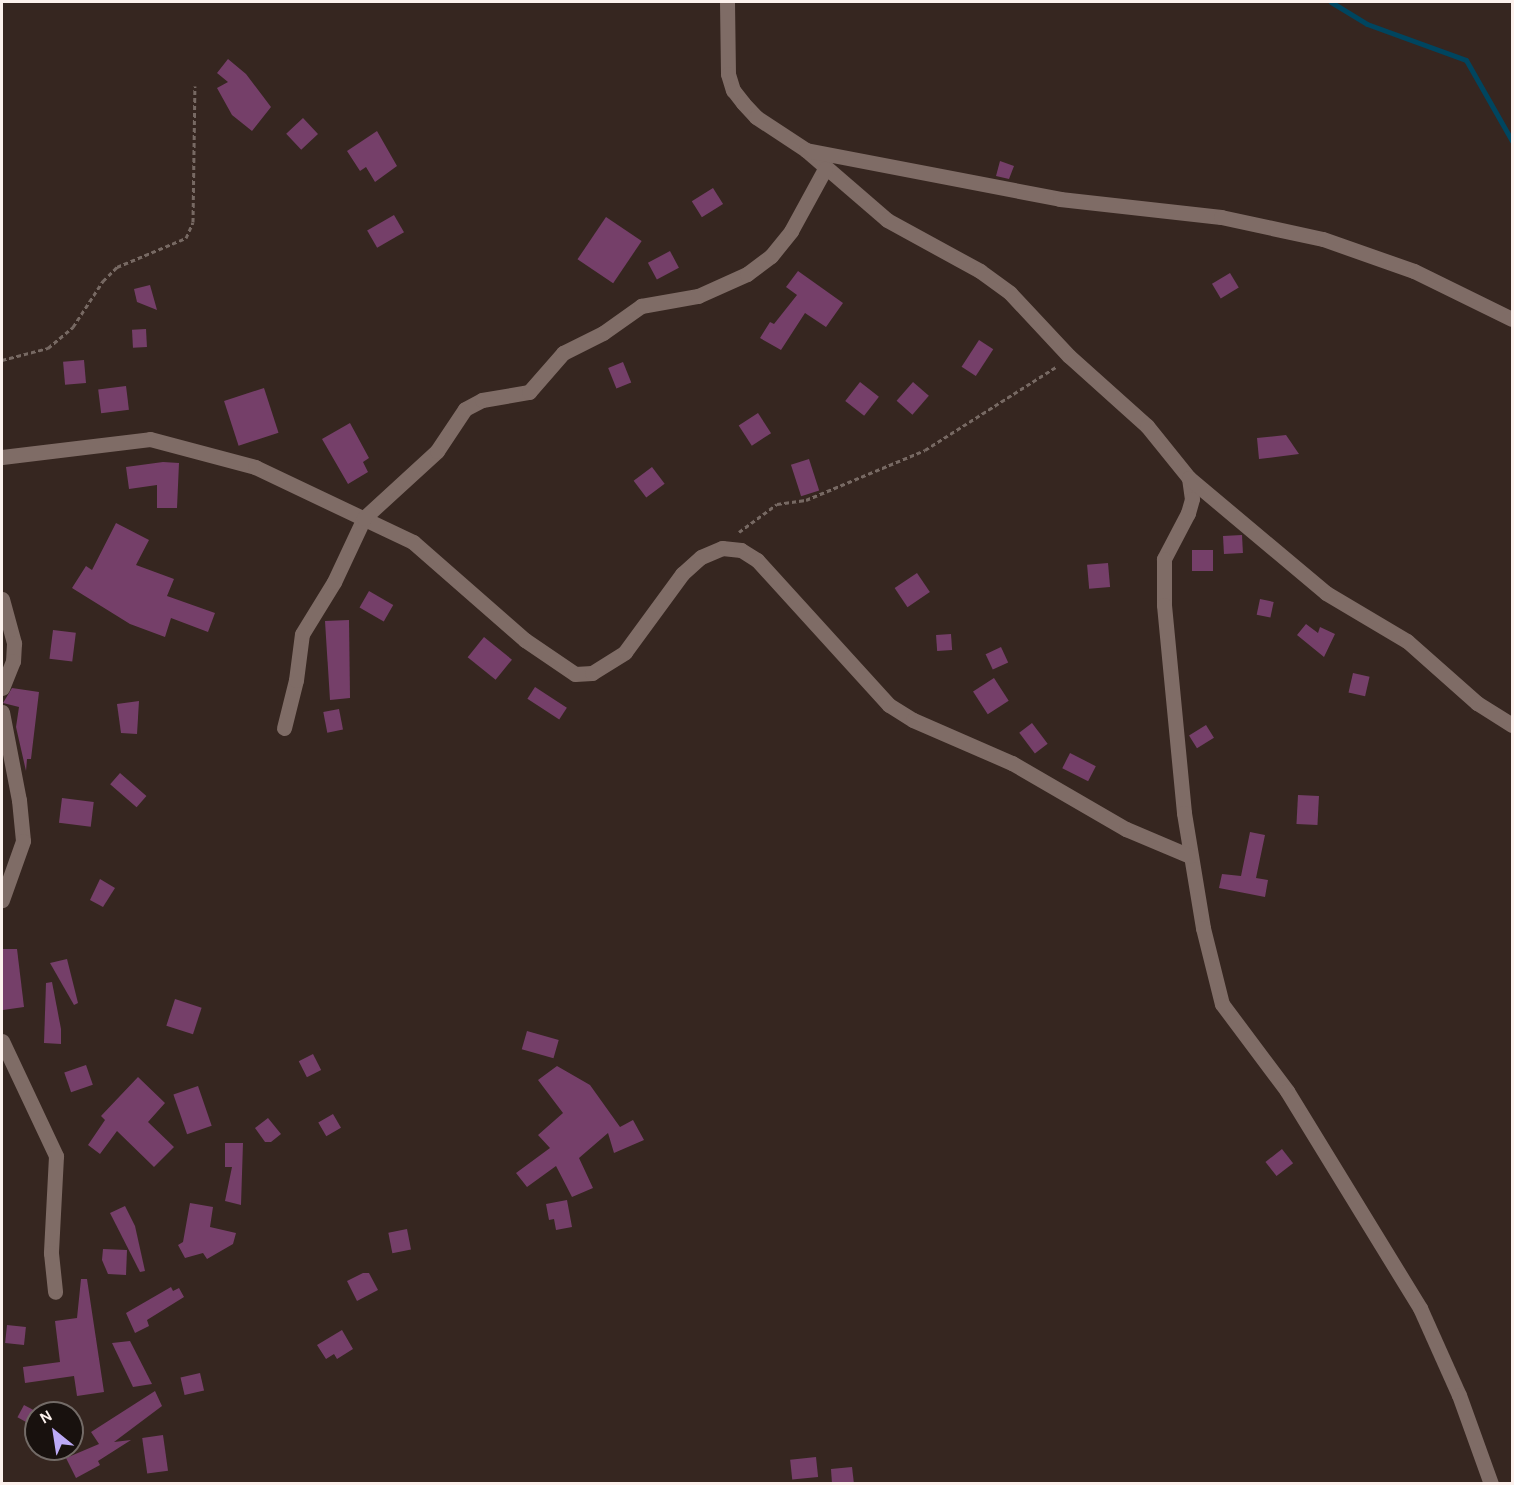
<!DOCTYPE html>
<style>
body{margin:0}
#map{position:relative;width:1514px;height:1485px;overflow:hidden;background:#362620;font-family:Karla,sans-serif}
div>[style]{position:absolute}
.stream>*{height:5px;margin:-2.5px;padding:0 2.5px;transform-origin:2.5px;border-radius:2.5px;background:#00455f}
.building>*{inset:0;background:#753f69;transform-origin:0 0}
.path>*{height:3px;margin-top:-1.5px;transform-origin:0;background:repeating-linear-gradient(90deg,#776963 0 4.5px,transparent 0 7.5px)}
.street>*{height:15px;margin:-7.5px;padding:0 7.5px;transform-origin:7.5px;border-radius:7.5px;background:#7f6c66}
span{translate:-50% -50%;white-space:nowrap;text-align:center;line-height:1.15;-webkit-text-stroke:4.5px #18110e;paint-order:stroke}
.frame{position:absolute;inset:0;border:3px solid #fcf1ed;pointer-events:none}
.north{position:absolute;left:24px;top:1401px;width:60px;height:60px;box-sizing:border-box;background:#18110e;border:2px solid #736b67;border-radius:50%;rotate:330deg;font-size:16px;font-weight:700;line-height:24px;text-align:center;color:#fcf1ed}
.north::after{content:'';display:block;margin:auto;width:21px;height:27px;background:#bcaaf6;clip-path:polygon(50% 0,100% 100%,50% 72%,0 100%)}
</style>
<div id="map">
<div class="stream">
<i style="left:1331px;top:2px;width:42px;rotate:31.4deg"></i>
<i style="left:1367px;top:24px;width:105px;rotate:20deg"></i>
<i style="left:1466px;top:60px;width:93px;rotate:60.4deg"></i>
</div>
<div class="building">
<i style="clip-path:polygon(228px 59px,246px 74px,271px 107px,252px 131px,232px 115px,217px 88px,228px 82px,217px 73px)"></i>
<i style="left:303px;top:118px;width:22px;height:23px;rotate:47deg"></i>
<i style="clip-path:polygon(377px 131px,397px 166px,375px 182px,366px 167px,360px 171px,347px 151px)"></i>
<i style="clip-path:polygon(1000px 161px,1014px 166px,1009px 179px,996px 176px)"></i>
<i style="left:713px;top:188px;width:19px;height:25px;rotate:58deg"></i>
<i style="left:394px;top:215px;width:20px;height:31px;rotate:60deg"></i>
<i style="left:606px;top:217px;width:43px;height:51px;rotate:34deg"></i>
<i style="left:670px;top:251px;width:19px;height:25px;rotate:62deg"></i>
<i style="clip-path:polygon(798px 271px,843px 303px,826px 327px,805px 313px,781px 350px,760px 338px,770px 322px,774px 324px,797px 295px,786px 287px)"></i>
<i style="left:1230px;top:273px;width:17px;height:21px;rotate:59deg"></i>
<i style="clip-path:polygon(150px 285px,157px 310px,137px 302px,134px 289px)"></i>
<i style="left:146px;top:329px;width:18px;height:14px;rotate:87deg"></i>
<i style="left:979px;top:340px;width:17px;height:32px;rotate:33deg"></i>
<i style="left:84px;top:360px;width:23px;height:21px;rotate:85deg"></i>
<i style="left:623px;top:362px;width:22px;height:16px;rotate:68deg"></i>
<i style="left:860px;top:382px;width:24px;height:24px;rotate:38deg"></i>
<i style="left:913px;top:382px;width:21px;height:25px;rotate:41deg"></i>
<i style="left:126px;top:386px;width:24px;height:28px;rotate:83deg"></i>
<i style="left:264px;top:388px;width:47px;height:42px;rotate:72deg"></i>
<i style="left:758px;top:413px;width:24px;height:23px;rotate:57deg"></i>
<i style="clip-path:polygon(350px 423px,369px 458px,363px 462px,368px 472px,348px 484px,322px 439px)"></i>
<i style="clip-path:polygon(1286px 435px,1299px 454px,1259px 459px,1257px 438px)"></i>
<i style="left:809px;top:459px;width:33px;height:19px;rotate:72deg"></i>
<i style="clip-path:polygon(163px 462px,179px 463px,177px 508px,157px 508px,157px 485px,129px 489px,126px 467px)"></i>
<i style="left:652px;top:467px;width:21px;height:23px;rotate:53deg"></i>
<i style="clip-path:polygon(116px 523px,149px 540px,136px 565px,174px 579px,167px 596px,215px 613px,208px 632px,171px 618px,165px 637px,130px 624px,72px 588px,86px 566px,92px 570px)"></i>
<i style="left:1242px;top:535px;width:18px;height:19px;rotate:87deg"></i>
<i style="left:1213px;top:550px;width:21px;height:21px;rotate:90deg"></i>
<i style="left:1108px;top:563px;width:24px;height:21px;rotate:85deg"></i>
<i style="left:917px;top:573px;width:23px;height:27px;rotate:56deg"></i>
<i style="left:369px;top:591px;width:28px;height:19px;rotate:30deg"></i>
<i style="left:1260px;top:599px;width:14px;height:16px;rotate:12deg"></i>
<i style="clip-path:polygon(349px 620px,350px 698px,330px 700px,325px 621px)"></i>
<i style="clip-path:polygon(1306px 624px,1318px 633px,1320px 627px,1335px 634px,1324px 657px,1297px 635px)"></i>
<i style="left:53px;top:630px;width:23px;height:29px;rotate:7deg"></i>
<i style="left:951px;top:634px;width:16px;height:15px;rotate:86deg"></i>
<i style="left:484px;top:637px;width:36px;height:26px;rotate:39deg"></i>
<i style="left:1001px;top:647px;width:17px;height:17px;rotate:65deg"></i>
<i style="left:1353px;top:673px;width:17px;height:20px;rotate:13deg"></i>
<i style="left:994px;top:678px;width:27px;height:25px;rotate:57deg"></i>
<i style="left:535px;top:687px;width:38px;height:14px;rotate:33deg"></i>
<i style="clip-path:polygon(12px 688px,39px 692px,31px 759px,27px 759px,26px 771px,16px 727px,19px 707px,3px 703px)"></i>
<i style="clip-path:polygon(139px 701px,137px 734px,121px 733px,117px 704px)"></i>
<i style="left:339px;top:709px;width:21px;height:16px;rotate:79deg"></i>
<i style="left:1032px;top:723px;width:26px;height:16px;rotate:53deg"></i>
<i style="left:1206px;top:725px;width:15px;height:20px;rotate:58deg"></i>
<i style="left:1070px;top:753px;width:29px;height:17px;rotate:27deg"></i>
<i style="left:120px;top:773px;width:35px;height:15px;rotate:41deg"></i>
<i style="left:1298px;top:795px;width:21px;height:29px;rotate:3deg"></i>
<i style="left:62px;top:798px;width:32px;height:25px;rotate:7deg"></i>
<i style="clip-path:polygon(1250px 832px,1265px 835px,1256px 878px,1268px 880px,1265px 897px,1219px 888px,1222px 874px,1241px 876px)"></i>
<i style="clip-path:polygon(100px 879px,115px 888px,103px 907px,90px 900px)"></i>
<i style="clip-path:polygon(2px 949px,17px 949px,24px 1007px,3px 1010px)"></i>
<i style="clip-path:polygon(67px 959px,78px 1003px,74px 1005px,50px 963px)"></i>
<i style="clip-path:polygon(52px 982px,61px 1029px,61px 1044px,44px 1043px,46px 983px)"></i>
<i style="left:175px;top:999px;width:28px;height:28px;rotate:18deg"></i>
<i style="left:527px;top:1031px;width:33px;height:19px;rotate:16deg"></i>
<i style="left:313px;top:1054px;width:18px;height:16px;rotate:63deg"></i>
<i style="left:86px;top:1065px;width:21px;height:23px;rotate:71deg"></i>
<i style="clip-path:polygon(557px 1066px,590px 1085px,620px 1127px,633px 1120px,644px 1140px,614px 1153px,608px 1133px,579px 1158px,593px 1188px,572px 1197px,556px 1166px,527px 1187px,516px 1173px,550px 1148px,538px 1135px,563px 1113px,538px 1080px)"></i>
<i style="clip-path:polygon(138px 1077px,165px 1103px,148px 1122px,174px 1147px,154px 1167px,117px 1131px,100px 1154px,88px 1145px,105px 1120px,101px 1116px)"></i>
<i style="left:198px;top:1086px;width:42px;height:26px;rotate:71deg"></i>
<i style="left:333px;top:1114px;width:16px;height:17px;rotate:60deg"></i>
<i style="clip-path:polygon(268px 1118px,281px 1134px,271px 1142px,265px 1142px,255px 1128px)"></i>
<i style="clip-path:polygon(225px 1143px,243px 1143px,241px 1205px,225px 1201px,232px 1167px,225px 1167px)"></i>
<i style="left:1282px;top:1149px;width:18px;height:21px;rotate:52deg"></i>
<i style="clip-path:polygon(567px 1200px,572px 1227px,556px 1230px,554px 1219px,549px 1220px,546px 1204px)"></i>
<i style="clip-path:polygon(190px 1203px,213px 1207px,210px 1227px,236px 1233px,233px 1244px,207px 1259px,203px 1253px,185px 1258px,178px 1245px,183px 1242px)"></i>
<i style="clip-path:polygon(125px 1206px,135px 1226px,145px 1271px,140px 1272px,110px 1213px)"></i>
<i style="left:407px;top:1229px;width:21px;height:19px;rotate:79deg"></i>
<i style="clip-path:polygon(103px 1249px,127px 1250px,126px 1275px,108px 1274px,102px 1260px)"></i>
<i style="clip-path:polygon(363px 1273px,369px 1273px,378px 1290px,357px 1301px,347px 1281px)"></i>
<i style="clip-path:polygon(81px 1279px,87px 1279px,104px 1392px,77px 1396px,74px 1376px,25px 1383px,23px 1367px,60px 1362px,55px 1321px,77px 1318px)"></i>
<i style="clip-path:polygon(171px 1287px,173px 1291px,179px 1288px,184px 1297px,147px 1320px,149px 1326px,135px 1333px,126px 1313px)"></i>
<i style="left:7px;top:1325px;width:19px;height:18px;rotate:6deg"></i>
<i style="clip-path:polygon(342px 1330px,353px 1349px,337px 1359px,334px 1354px,326px 1359px,317px 1345px)"></i>
<i style="clip-path:polygon(130px 1341px,152px 1384px,133px 1387px,112px 1343px)"></i>
<i style="left:200px;top:1373px;width:18px;height:20px;rotate:77deg"></i>
<i style="clip-path:polygon(155px 1391px,162px 1406px,114px 1442px,131px 1440px,98px 1461px,100px 1465px,76px 1478px,66px 1458px,99px 1444px,91px 1432px)"></i>
<i style="left:24px;top:1405px;width:15px;height:14px;rotate:28deg"></i>
<i style="left:163px;top:1435px;width:36px;height:21px;rotate:82deg"></i>
<i style="left:816px;top:1457px;width:20px;height:26px;rotate:84deg"></i>
<i style="clip-path:polygon(852px 1467px,854px 1484px,832px 1484px,831px 1469px)"></i>
</div>
<div class="path">
<i style="left:2px;top:360px;width:48px;rotate:-14.6deg"></i>
<i style="left:48px;top:348px;width:33px;rotate:-40deg"></i>
<i style="left:73px;top:327px;width:55px;rotate:-56.9deg"></i>
<i style="left:103px;top:281px;width:20px;rotate:-45deg"></i>
<i style="left:117px;top:267px;width:75px;rotate:-22.8deg"></i>
<i style="left:186px;top:238px;width:17px;rotate:-66deg"></i>
<i style="left:193px;top:222px;width:136px;rotate:-89.2deg"></i>
<i style="left:739px;top:532px;width:47px;rotate:-36.4deg"></i>
<i style="left:777px;top:504px;width:29px;rotate:-8deg"></i>
<i style="left:806px;top:500px;width:129px;rotate:-22.8deg"></i>
<i style="left:925px;top:450px;width:155px;rotate:-32.4deg"></i>
</div>
<div class="street">
<i style="left:727px;top:2px;width:72px;rotate:89.2deg"></i>
<i style="left:728px;top:74px;width:17px;rotate:73deg"></i>
<i style="left:733px;top:90px;width:16px;rotate:52deg"></i>
<i style="left:743px;top:103px;width:19px;rotate:47deg"></i>
<i style="left:756px;top:117px;width:60px;rotate:33.4deg"></i>
<i style="left:806px;top:150px;width:107px;rotate:40.8deg"></i>
<i style="left:887px;top:220px;width:106px;rotate:28.7deg"></i>
<i style="left:980px;top:271px;width:37px;rotate:36deg"></i>
<i style="left:1010px;top:293px;width:86px;rotate:46.9deg"></i>
<i style="left:1069px;top:356px;width:105px;rotate:41.9deg"></i>
<i style="left:1147px;top:426px;width:67px;rotate:51.1deg"></i>
<i style="left:1189px;top:478px;width:21px;rotate:82deg"></i>
<i style="left:1192px;top:499px;width:15px;rotate:106deg"></i>
<i style="left:1188px;top:513px;width:52px;rotate:117.6deg"></i>
<i style="left:1164px;top:559px;width:46px;rotate:90deg"></i>
<i style="left:1164px;top:605px;width:209px;rotate:84.5deg"></i>
<i style="left:1184px;top:813px;width:117px;rotate:80.6deg"></i>
<i style="left:1203px;top:928px;width:78px;rotate:76deg"></i>
<i style="left:1222px;top:1004px;width:109px;rotate:53.2deg"></i>
<i style="left:1287px;top:1091px;width:255px;rotate:58.5deg"></i>
<i style="left:1420px;top:1308px;width:95px;rotate:65.9deg"></i>
<i style="left:1459px;top:1395px;width:95px;rotate:70.2deg"></i>
<i style="left:806px;top:150px;width:259px;rotate:10.9deg"></i>
<i style="left:1060px;top:199px;width:162px;rotate:6.4deg"></i>
<i style="left:1221px;top:217px;width:104px;rotate:12.2deg"></i>
<i style="left:1323px;top:239px;width:96px;rotate:19.4deg"></i>
<i style="left:1414px;top:271px;width:109px;rotate:26.1deg"></i>
<i style="left:2px;top:457px;width:149px;rotate:-6.9deg"></i>
<i style="left:150px;top:439px;width:109px;rotate:14.9deg"></i>
<i style="left:255px;top:467px;width:175px;rotate:25.4deg"></i>
<i style="left:413px;top:542px;width:149px;rotate:41.2deg"></i>
<i style="left:525px;top:640px;width:60px;rotate:34.2deg"></i>
<i style="left:575px;top:674px;width:17px;rotate:-3deg"></i>
<i style="left:592px;top:673px;width:39px;rotate:-32deg"></i>
<i style="left:625px;top:652px;width:97px;rotate:-53.8deg"></i>
<i style="left:682px;top:574px;width:25px;rotate:-42deg"></i>
<i style="left:701px;top:557px;width:23px;rotate:-23deg"></i>
<i style="left:722px;top:548px;width:19px;rotate:6deg"></i>
<i style="left:741px;top:550px;width:19px;rotate:32deg"></i>
<i style="left:757px;top:560px;width:196px;rotate:47.7deg"></i>
<i style="left:889px;top:705px;width:28px;rotate:32deg"></i>
<i style="left:913px;top:720px;width:108px;rotate:23.5deg"></i>
<i style="left:1012px;top:763px;width:132px;rotate:30.1deg"></i>
<i style="left:1126px;top:829px;width:69px;rotate:22.9deg"></i>
<i style="left:1189px;top:478px;width:179px;rotate:40deg"></i>
<i style="left:1326px;top:593px;width:94px;rotate:30.7deg"></i>
<i style="left:1407px;top:641px;width:94px;rotate:41.5deg"></i>
<i style="left:1477px;top:703px;width:41px;rotate:32.2deg"></i>
<i style="left:2px;top:599px;width:46px;rotate:74.7deg"></i>
<i style="left:14px;top:643px;width:18px;rotate:93deg"></i>
<i style="left:13px;top:661px;width:29px;rotate:112deg"></i>
<i style="left:2px;top:712px;width:90px;rotate:79.1deg"></i>
<i style="left:19px;top:800px;width:41px;rotate:84.4deg"></i>
<i style="left:23px;top:841px;width:63px;rotate:109.6deg"></i>
<i style="left:284px;top:728px;width:49px;rotate:-76deg"></i>
<i style="left:296px;top:680px;width:46px;rotate:-82.6deg"></i>
<i style="left:302px;top:634px;width:61px;rotate:-58.4deg"></i>
<i style="left:334px;top:582px;width:71px;rotate:-64.9deg"></i>
<i style="left:364px;top:518px;width:99px;rotate:-42.5deg"></i>
<i style="left:437px;top:451px;width:50px;rotate:-56.3deg"></i>
<i style="left:465px;top:409px;width:19px;rotate:-28deg"></i>
<i style="left:482px;top:400px;width:48px;rotate:-9.7deg"></i>
<i style="left:529px;top:392px;width:52px;rotate:-48.9deg"></i>
<i style="left:563px;top:353px;width:45px;rotate:-26.6deg"></i>
<i style="left:603px;top:333px;width:47px;rotate:-35.4deg"></i>
<i style="left:641px;top:306px;width:58px;rotate:-10deg"></i>
<i style="left:698px;top:296px;width:54px;rotate:-24.2deg"></i>
<i style="left:747px;top:274px;width:30px;rotate:-37deg"></i>
<i style="left:771px;top:256px;width:32px;rotate:-51deg"></i>
<i style="left:791px;top:231px;width:71px;rotate:-61.3deg"></i>
<i style="left:2px;top:1041px;width:127px;rotate:64.8deg"></i>
<i style="left:56px;top:1156px;width:97px;rotate:93deg"></i>
<i style="left:51px;top:1253px;width:39px;rotate:84deg"></i>
</div>
<div class="frame"></div>
<div class="north">N</div>
</div>
